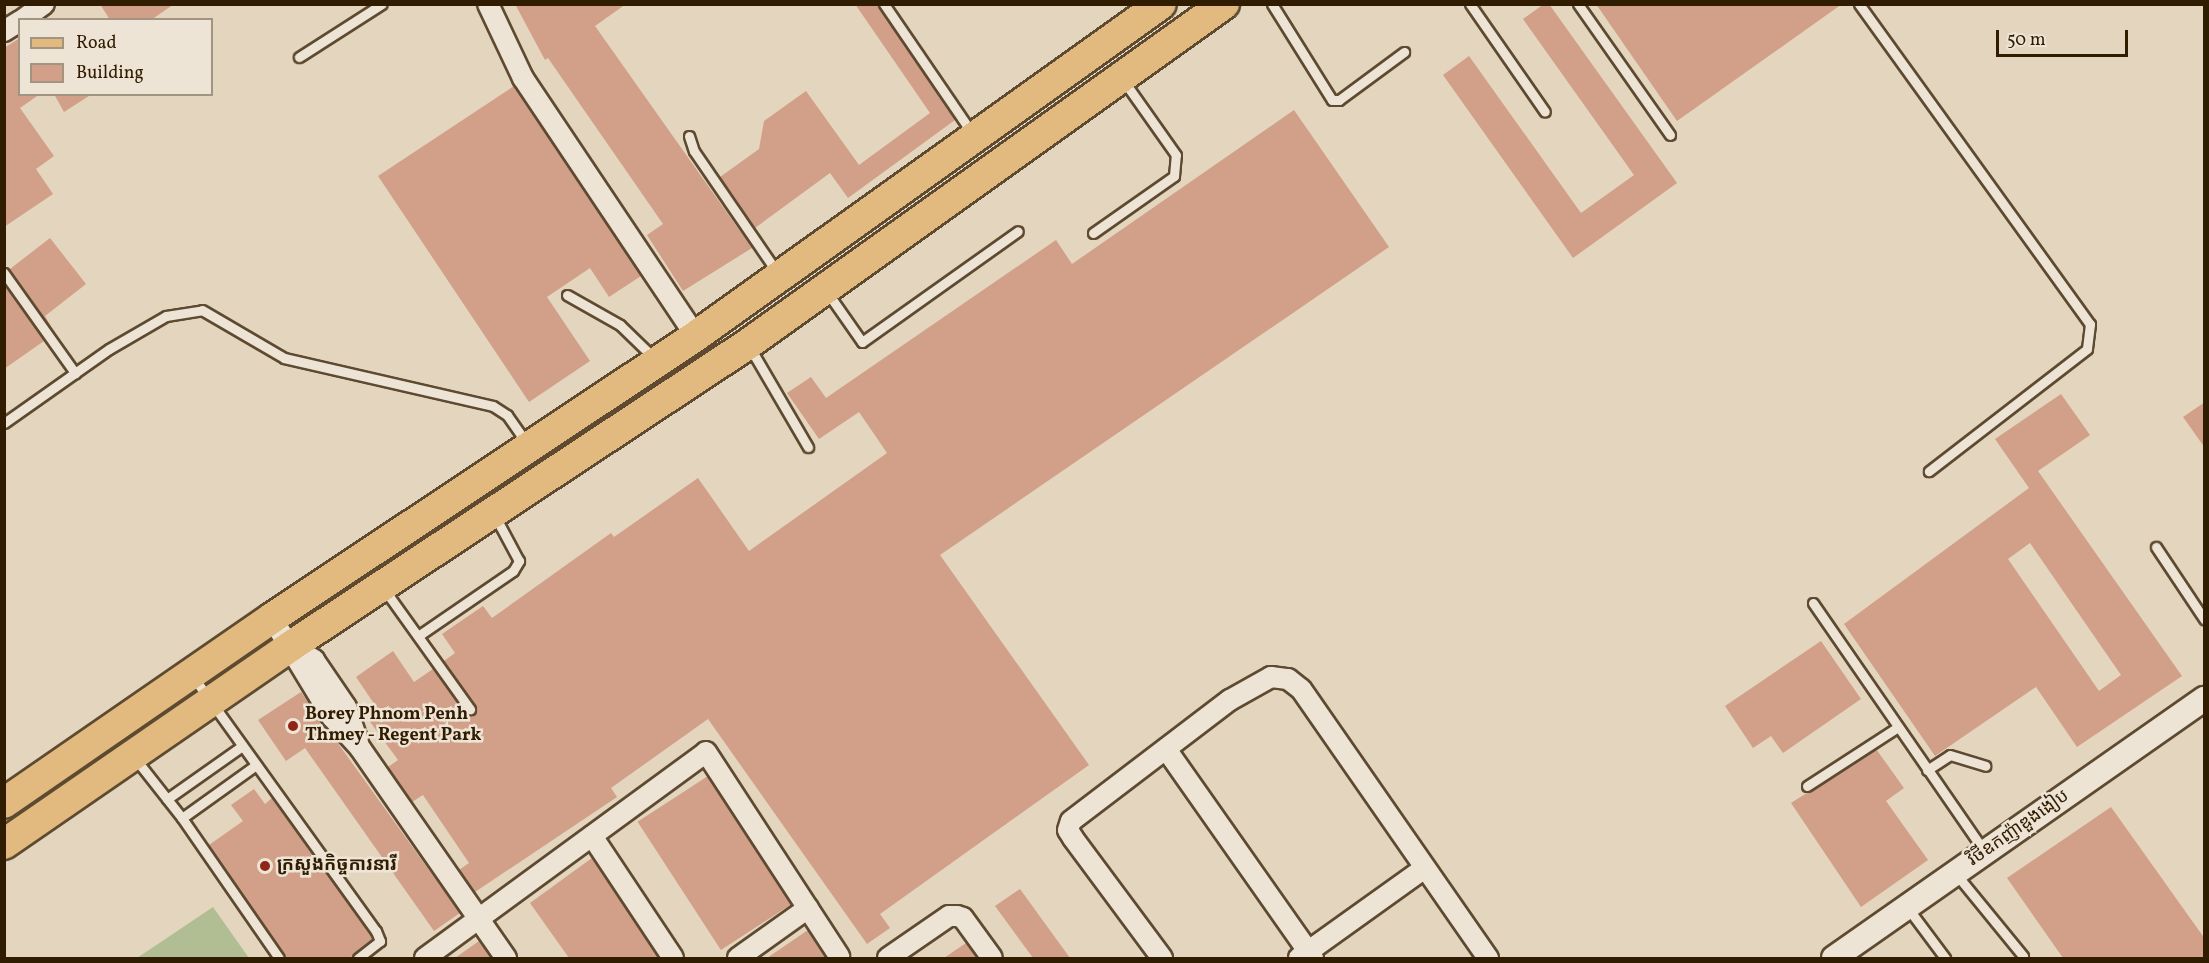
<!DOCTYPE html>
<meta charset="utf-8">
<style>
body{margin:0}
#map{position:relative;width:2209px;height:963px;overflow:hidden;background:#e4d5be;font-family:Vollkorn,"Noto Sans Khmer",serif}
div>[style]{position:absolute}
.green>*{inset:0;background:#b1be94}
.building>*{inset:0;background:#d29f88;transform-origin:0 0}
.roads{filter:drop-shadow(2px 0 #5d4a30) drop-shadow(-2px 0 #5d4a30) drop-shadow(0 2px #5d4a30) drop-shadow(0 -2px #5d4a30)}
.service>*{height:9px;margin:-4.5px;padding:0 4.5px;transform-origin:4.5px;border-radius:4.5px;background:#ede4d5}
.minor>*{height:20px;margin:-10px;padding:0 10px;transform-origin:10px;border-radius:10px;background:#ede4d5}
.tertiary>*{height:24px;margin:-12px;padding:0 12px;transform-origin:12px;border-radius:12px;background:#ede4d5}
.primary>*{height:30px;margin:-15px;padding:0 15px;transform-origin:15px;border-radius:15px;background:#e2ba7f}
.dots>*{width:16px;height:16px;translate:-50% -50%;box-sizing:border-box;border:3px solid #ede4d5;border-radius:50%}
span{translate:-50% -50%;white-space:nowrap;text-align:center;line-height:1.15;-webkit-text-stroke:5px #ede4d5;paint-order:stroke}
.poi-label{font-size:18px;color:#301c00;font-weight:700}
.left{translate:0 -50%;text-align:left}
.street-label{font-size:18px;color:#301c00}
.frame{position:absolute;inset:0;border:6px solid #301c00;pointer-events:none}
.legend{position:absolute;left:18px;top:18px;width:195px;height:78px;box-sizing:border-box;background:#ede4d5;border:2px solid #a19480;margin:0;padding:8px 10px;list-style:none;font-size:18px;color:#301c00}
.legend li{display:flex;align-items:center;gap:12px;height:30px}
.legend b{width:30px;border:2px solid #a19480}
.scale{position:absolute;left:1996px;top:30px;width:132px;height:27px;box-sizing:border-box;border:3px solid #301c00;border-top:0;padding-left:8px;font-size:18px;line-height:21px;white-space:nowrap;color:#301c00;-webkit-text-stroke:4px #ede4d5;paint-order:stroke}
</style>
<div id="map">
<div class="green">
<i style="clip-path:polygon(213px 907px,249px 958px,137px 958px)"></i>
</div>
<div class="building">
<i style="clip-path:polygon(100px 4px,174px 4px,151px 20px,110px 20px)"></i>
<i style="clip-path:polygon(515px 4px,626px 4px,595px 26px,752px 248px,683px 291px,647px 235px,663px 224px,548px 58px,545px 60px)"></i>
<i style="clip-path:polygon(855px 4px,877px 4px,955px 120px,848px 198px,830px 173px,755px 228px,720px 177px,759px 149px,764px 121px,806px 91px,859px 165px,930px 113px)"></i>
<i style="clip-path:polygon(1544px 4px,1549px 4px,1677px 183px,1573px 258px,1443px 75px,1469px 56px,1581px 213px,1634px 175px,1523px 19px)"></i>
<i style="clip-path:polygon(1596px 4px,1842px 4px,1677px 121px)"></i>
<i style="clip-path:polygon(20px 38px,20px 94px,40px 94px,20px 108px,54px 156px,36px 169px,53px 194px,4px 227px,4px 48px)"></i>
<i style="clip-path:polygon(514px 86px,641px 276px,609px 297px,590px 268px,547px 297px,590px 361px,529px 402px,378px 176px)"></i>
<i style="clip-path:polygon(54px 94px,92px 94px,64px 112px)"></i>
<i style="clip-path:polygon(1294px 110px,1389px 247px,940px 555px,1089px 765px,880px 914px,890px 928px,867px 944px,708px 719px,611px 788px,617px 797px,475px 892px,459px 870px,469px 863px,423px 795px,412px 802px,388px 767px,398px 760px,368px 719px,379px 711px,356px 677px,393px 651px,414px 682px,433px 669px,465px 713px,473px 715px,476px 706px,444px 661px,455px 653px,442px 634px,483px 606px,492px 618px,611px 533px,614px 537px,698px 478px,749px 551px,887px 453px,859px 412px,819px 439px,787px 393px,811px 377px,826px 398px,1056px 240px,1072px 264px)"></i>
<i style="clip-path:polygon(50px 238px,86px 284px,45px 316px,55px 333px,10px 269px)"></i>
<i style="clip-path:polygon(4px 285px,44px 341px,4px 369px)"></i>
<i style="clip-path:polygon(evenodd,2061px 394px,2090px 435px,2038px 471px,2182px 676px,2077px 747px,2036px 687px,1935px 756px,1844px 624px,2029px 488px,1995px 439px,2061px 394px,2030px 543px,2121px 675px,2099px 691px,2008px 559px,2030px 543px)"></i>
<i style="clip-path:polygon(2205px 402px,2205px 448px,2183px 417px)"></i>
<i style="clip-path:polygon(1821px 641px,1861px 699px,1783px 753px,1771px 736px,1753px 748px,1725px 706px)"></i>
<i style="clip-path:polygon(301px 692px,460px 913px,434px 931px,305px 748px,286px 761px,258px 720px)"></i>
<i style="clip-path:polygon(1876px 749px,1904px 788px,1886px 801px,1928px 860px,1861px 907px,1791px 803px)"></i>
<i style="left:708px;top:776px;width:153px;height:84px;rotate:57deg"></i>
<i style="clip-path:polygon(254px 789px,265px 804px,272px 798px,370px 934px,372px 939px,350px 958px,286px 958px,209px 845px,243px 821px,231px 805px)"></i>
<i style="clip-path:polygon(2111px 807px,2205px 939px,2205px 958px,2063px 958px,2007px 878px)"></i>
<i style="clip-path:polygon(592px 858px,659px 958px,569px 958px,530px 903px)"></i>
<i style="clip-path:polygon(1020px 889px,1070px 958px,1033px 958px,995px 906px)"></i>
<i style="clip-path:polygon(808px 930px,826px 958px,767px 958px)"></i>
<i style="clip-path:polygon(479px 941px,492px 958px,455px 958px)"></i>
<i style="clip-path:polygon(966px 943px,978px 958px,944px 958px)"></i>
</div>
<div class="roads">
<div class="service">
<i style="left:884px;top:4px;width:156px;rotate:55.7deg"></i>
<i style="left:1272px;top:4px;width:113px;rotate:58deg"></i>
<i style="left:1332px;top:100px;width:7px"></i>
<i style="left:1339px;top:100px;width:81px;rotate:-36.4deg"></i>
<i style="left:1470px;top:4px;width:131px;rotate:55.2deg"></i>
<i style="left:1578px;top:4px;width:160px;rotate:54.9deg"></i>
<i style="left:1859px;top:4px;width:395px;rotate:54.2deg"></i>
<i style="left:2090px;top:324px;width:25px;rotate:97deg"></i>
<i style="left:2087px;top:349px;width:200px;rotate:142.3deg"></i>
<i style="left:299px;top:57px;width:98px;rotate:-32.6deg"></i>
<i style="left:689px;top:136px;width:16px;rotate:72deg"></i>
<i style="left:694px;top:151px;width:147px;rotate:55.6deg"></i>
<i style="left:1093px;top:233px;width:99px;rotate:-35.1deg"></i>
<i style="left:1174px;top:176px;width:21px;rotate:-85deg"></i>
<i style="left:1176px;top:155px;width:92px;rotate:-125.2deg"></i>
<i style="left:4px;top:273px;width:123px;rotate:54.6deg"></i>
<i style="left:827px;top:292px;width:61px;rotate:55deg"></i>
<i style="left:862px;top:342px;width:191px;rotate:-35.4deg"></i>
<i style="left:567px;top:295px;width:61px;rotate:29.5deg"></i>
<i style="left:620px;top:325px;width:47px;rotate:44.1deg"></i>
<i style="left:749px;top:346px;width:117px;rotate:59.7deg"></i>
<i style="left:4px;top:423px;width:128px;rotate:-35.2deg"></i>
<i style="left:109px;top:349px;width:66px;rotate:-30.1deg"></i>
<i style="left:166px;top:316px;width:36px;rotate:-9deg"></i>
<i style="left:202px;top:310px;width:95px;rotate:30.3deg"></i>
<i style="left:284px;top:358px;width:214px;rotate:12.9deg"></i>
<i style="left:493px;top:406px;width:17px;rotate:33deg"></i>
<i style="left:507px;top:415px;width:35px;rotate:55deg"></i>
<i style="left:2156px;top:547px;width:87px;rotate:56.3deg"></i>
<i style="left:384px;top:589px;width:148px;rotate:54.4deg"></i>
<i style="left:1813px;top:603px;width:301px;rotate:55.4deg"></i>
<i style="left:418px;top:636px;width:115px;rotate:-34.4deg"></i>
<i style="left:513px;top:571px;width:12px;rotate:-59deg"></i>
<i style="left:519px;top:561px;width:51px;rotate:-118.1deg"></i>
<i style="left:194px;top:678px;width:312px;rotate:54.3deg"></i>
<i style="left:376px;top:931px;width:11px;rotate:68deg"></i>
<i style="left:380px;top:941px;width:28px;rotate:142deg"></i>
<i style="left:134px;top:757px;width:78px;rotate:51.8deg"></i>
<i style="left:182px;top:818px;width:91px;rotate:-35.6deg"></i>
<i style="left:1927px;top:770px;width:27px;rotate:-33deg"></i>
<i style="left:1950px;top:755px;width:37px;rotate:17deg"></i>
<i style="left:1807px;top:786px;width:108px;rotate:-33deg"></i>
<i style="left:167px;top:799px;width:92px;rotate:-35.2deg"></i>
<i style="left:182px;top:818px;width:170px;rotate:55.3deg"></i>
<i style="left:1956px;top:874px;width:106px;rotate:50.7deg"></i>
<i style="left:1907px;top:907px;width:64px;rotate:53.3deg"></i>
</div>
<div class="minor">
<i style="left:488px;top:4px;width:82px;rotate:64.7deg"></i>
<i style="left:523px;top:78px;width:311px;rotate:56.2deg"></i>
<i style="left:22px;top:20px;width:27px;rotate:-36deg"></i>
<i style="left:4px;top:31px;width:19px;rotate:-32deg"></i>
<i style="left:272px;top:618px;width:116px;rotate:58.8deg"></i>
<i style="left:332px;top:717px;width:42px;rotate:47.9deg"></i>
<i style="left:360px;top:748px;width:256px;rotate:55.2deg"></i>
<i style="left:291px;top:646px;width:27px;rotate:31deg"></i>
<i style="left:314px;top:660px;width:57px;rotate:55.8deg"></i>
<i style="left:346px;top:707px;width:37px;rotate:71deg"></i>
<i style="left:1166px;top:749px;width:256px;rotate:54.9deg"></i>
<i style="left:592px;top:836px;width:146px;rotate:56.4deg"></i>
<i style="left:425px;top:958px;width:348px;rotate:-36.2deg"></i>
<i style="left:706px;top:752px;width:244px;rotate:56.9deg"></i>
<i style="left:738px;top:958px;width:86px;rotate:-35.5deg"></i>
<i style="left:888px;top:958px;width:74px;rotate:-34.5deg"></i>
<i style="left:949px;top:916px;width:8px"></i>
<i style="left:957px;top:916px;width:6px;rotate:18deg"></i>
<i style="left:963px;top:918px;width:49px;rotate:54.1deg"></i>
<i style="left:1162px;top:958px;width:149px;rotate:-126.6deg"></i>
<i style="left:1073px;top:838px;width:9px;rotate:-122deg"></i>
<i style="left:1068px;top:830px;width:9px;rotate:-72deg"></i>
<i style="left:1071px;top:821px;width:200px;rotate:-37.3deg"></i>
<i style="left:1230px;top:700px;width:47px;rotate:-29.3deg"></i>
<i style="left:1271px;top:677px;width:17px;rotate:7deg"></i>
<i style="left:1288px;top:679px;width:16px;rotate:38deg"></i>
<i style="left:1301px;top:689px;width:328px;rotate:55.2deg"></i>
<i style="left:1299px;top:958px;width:151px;rotate:-35.6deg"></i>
</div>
<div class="tertiary">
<i style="left:1834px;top:958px;width:452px;rotate:-35deg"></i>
</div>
<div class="primary">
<i style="left:4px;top:803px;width:326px;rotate:-34.6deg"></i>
<i style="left:272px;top:618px;width:509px;rotate:-33.63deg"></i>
<i style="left:696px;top:336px;width:571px;rotate:-35.53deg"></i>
<i style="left:4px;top:844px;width:349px;rotate:-34.6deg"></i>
<i style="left:291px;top:646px;width:548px;rotate:-33.46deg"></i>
<i style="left:748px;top:344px;width:585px;rotate:-35.54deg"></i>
</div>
</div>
<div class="dots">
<i style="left:293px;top:726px;background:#8f2418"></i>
<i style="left:265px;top:866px;background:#8f2418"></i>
</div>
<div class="poi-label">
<span class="left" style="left:305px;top:726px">Borey Phnom Penh<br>Thmey - Regent Park</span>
<span class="left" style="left:277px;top:866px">ក្រសួងកិច្ចការនារី</span>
</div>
<div class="street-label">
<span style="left:2019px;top:829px;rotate:-35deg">វិថីឧកញ៉ាឌួងងៀប</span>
</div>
<div class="frame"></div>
<ul class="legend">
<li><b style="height:8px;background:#e2ba7f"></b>Road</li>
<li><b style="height:16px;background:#d29f88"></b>Building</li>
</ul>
<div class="scale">50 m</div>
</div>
